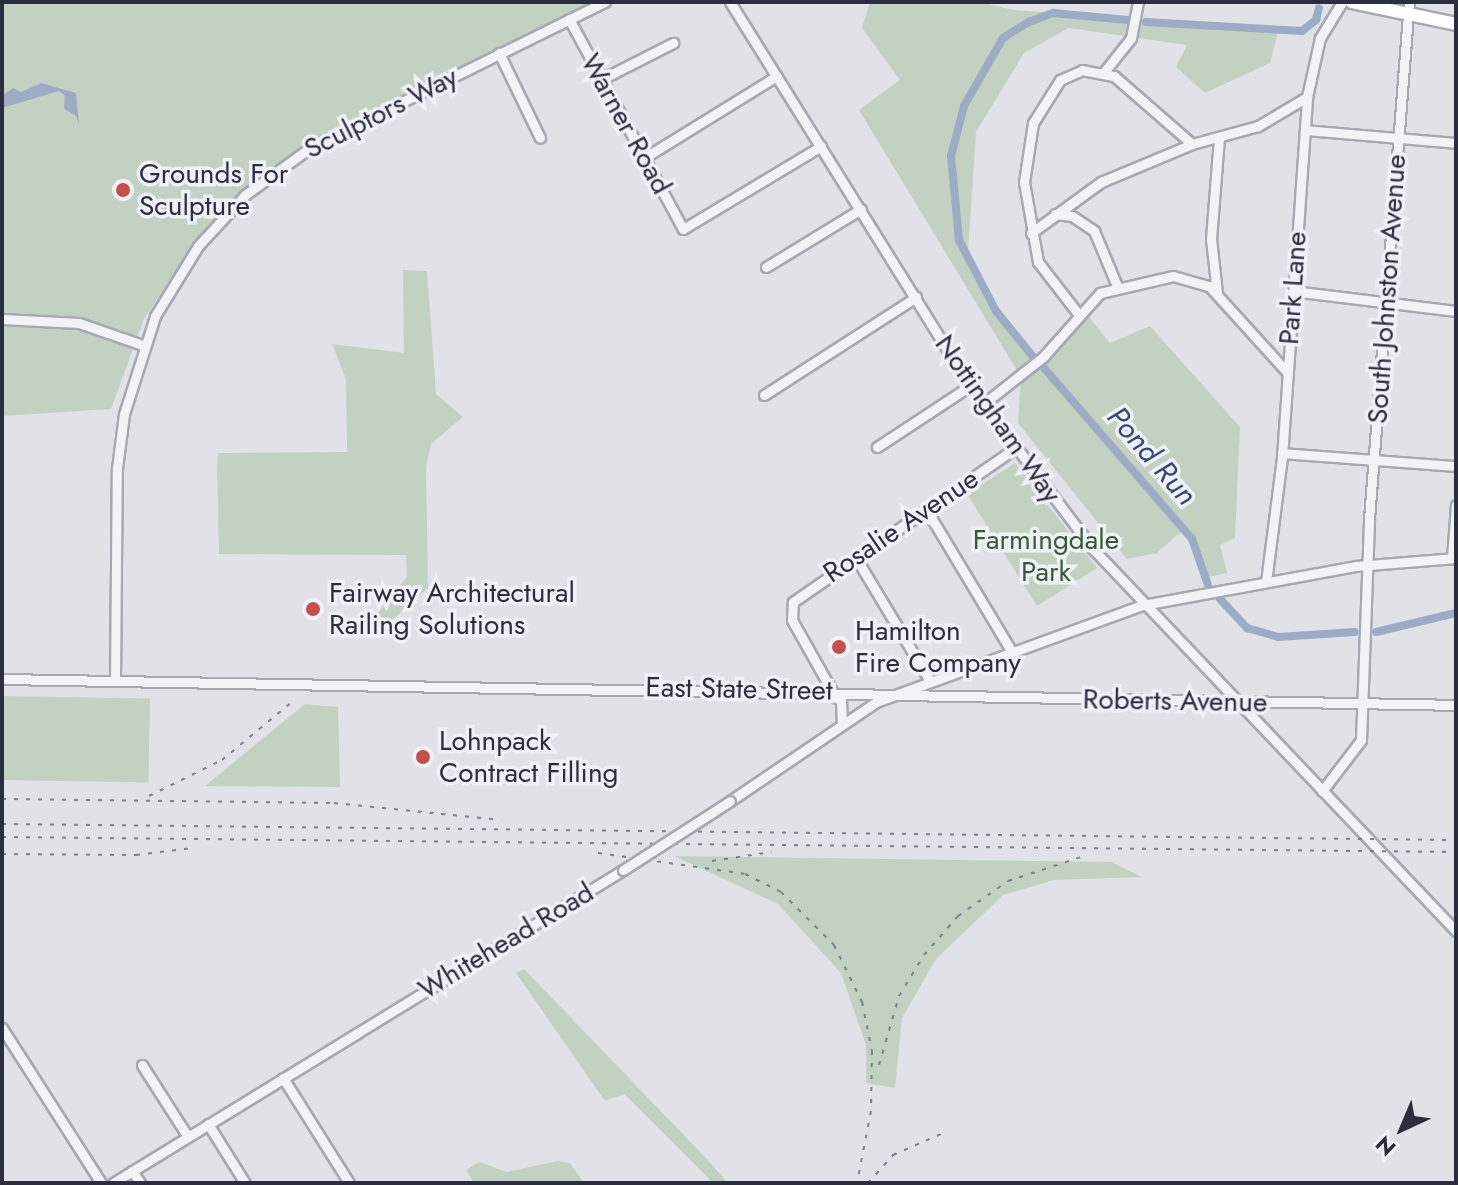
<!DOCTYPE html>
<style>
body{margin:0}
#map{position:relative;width:1458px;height:1185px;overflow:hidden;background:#e0e2e8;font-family:Jost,sans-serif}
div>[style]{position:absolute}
.green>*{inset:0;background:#c3d1c2;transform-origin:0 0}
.water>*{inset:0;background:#9eabc5}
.canal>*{height:8px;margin:-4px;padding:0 4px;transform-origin:4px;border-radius:4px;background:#9eabc5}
.roads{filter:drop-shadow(2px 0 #a6a8b2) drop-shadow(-2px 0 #a6a8b2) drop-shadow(0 2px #a6a8b2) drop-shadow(0 -2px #a6a8b2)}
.minor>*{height:9px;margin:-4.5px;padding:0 4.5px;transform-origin:4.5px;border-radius:4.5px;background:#f2f3f7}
.major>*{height:12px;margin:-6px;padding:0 6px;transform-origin:6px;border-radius:6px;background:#fff}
.rail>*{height:2px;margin-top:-1px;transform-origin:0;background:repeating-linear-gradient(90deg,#7b7f90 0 4px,transparent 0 12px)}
.bridges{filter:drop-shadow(2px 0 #a6a8b2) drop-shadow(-2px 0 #a6a8b2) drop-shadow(0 2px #a6a8b2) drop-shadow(0 -2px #a6a8b2)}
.minor-bridge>*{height:9px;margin:-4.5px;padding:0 4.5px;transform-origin:4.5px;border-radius:4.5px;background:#f2f3f7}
.dots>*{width:22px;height:22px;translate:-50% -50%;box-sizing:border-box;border:4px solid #eff1f6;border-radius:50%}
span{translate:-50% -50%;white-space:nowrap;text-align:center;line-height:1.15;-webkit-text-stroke:7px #eff1f6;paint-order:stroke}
.street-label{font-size:28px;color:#2a2e3e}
.poi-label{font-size:28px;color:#2a2e3e}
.left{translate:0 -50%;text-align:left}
.park-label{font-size:28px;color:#395938}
.water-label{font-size:30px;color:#37476f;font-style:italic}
.frame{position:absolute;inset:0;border:4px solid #2a2e3e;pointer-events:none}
.north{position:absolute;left:1362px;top:1089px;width:80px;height:80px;-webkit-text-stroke:6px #eff1f6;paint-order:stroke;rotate:224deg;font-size:22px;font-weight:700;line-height:32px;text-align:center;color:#2a2e3e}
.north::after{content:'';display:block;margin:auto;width:28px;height:36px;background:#2a2e3e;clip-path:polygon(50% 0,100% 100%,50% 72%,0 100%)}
</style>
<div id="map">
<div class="green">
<i style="clip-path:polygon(2px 2px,592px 2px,305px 144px,254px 180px,199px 236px,144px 319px,111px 409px,2px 416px)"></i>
<i style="clip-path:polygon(870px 2px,978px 2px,1014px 10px,1279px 28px,1270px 63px,1205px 93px,1176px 67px,1187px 45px,1069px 28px,1024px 53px,976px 132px,968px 252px,999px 318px,1041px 361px,1085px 312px,1110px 343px,1150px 326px,1240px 427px,1235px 538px,1220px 545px,1227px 573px,1204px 578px,1186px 527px,1157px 553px,1127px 559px,1018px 423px,1021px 377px,859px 110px,900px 80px,862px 28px)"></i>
<i style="clip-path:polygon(403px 270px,427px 271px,436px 394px,463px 417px,431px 444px,426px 468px,428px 588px,384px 627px,363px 630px,407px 577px,406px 555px,219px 554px,217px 463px,218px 453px,347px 452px,346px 379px,332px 344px,404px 353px)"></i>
<i style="clip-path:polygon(1015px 463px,1097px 568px,1037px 606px,967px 494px)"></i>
<i style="left:2px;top:696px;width:148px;height:84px;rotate:1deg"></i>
<i style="clip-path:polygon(305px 704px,338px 707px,340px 787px,205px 786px)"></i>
<i style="clip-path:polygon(674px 856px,1111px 862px,1142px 877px,1054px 880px,1003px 895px,936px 959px,902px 1018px,895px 1088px,866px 1083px,866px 1045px,841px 973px,778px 904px)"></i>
<i style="clip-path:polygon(524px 969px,704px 1156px,728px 1183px,713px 1183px,624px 1094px,605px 1101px,516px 973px)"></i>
<i style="clip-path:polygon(558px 1161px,570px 1163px,584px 1183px,474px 1183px,466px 1170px,479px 1162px,507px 1172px)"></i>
</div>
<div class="water">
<i style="clip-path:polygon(41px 83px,76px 93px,79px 125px,76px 116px,64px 109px,65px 96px,59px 91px,2px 108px,2px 96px,13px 88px,21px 92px)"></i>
</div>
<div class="canal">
<i style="left:1146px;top:22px;width:156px;rotate:3.3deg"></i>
<i style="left:1302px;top:31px;width:18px;rotate:-38deg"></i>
<i style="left:1316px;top:20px;width:12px;rotate:-76deg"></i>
<i style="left:1035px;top:359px;width:62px;rotate:-129.1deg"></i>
<i style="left:996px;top:311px;width:80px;rotate:-117.5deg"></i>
<i style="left:959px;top:240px;width:84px;rotate:-95.4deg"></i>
<i style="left:951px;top:156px;width:52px;rotate:-75.4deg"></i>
<i style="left:964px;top:106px;width:78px;rotate:-60.2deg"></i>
<i style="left:1003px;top:38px;width:31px;rotate:-32deg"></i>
<i style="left:1029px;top:22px;width:26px;rotate:-21deg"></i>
<i style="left:1053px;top:13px;width:75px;rotate:5.3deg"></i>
<i style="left:1044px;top:368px;width:226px;rotate:49.1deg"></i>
<i style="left:1192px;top:539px;width:49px;rotate:70.8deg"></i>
<i style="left:1220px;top:599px;width:40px;rotate:47deg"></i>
<i style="left:1247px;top:628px;width:32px;rotate:16deg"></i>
<i style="left:1278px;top:637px;width:77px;rotate:-3.7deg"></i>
<i style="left:1376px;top:632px;width:82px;rotate:-13.4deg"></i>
</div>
<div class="roads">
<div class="minor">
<i style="left:730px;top:2px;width:454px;rotate:58deg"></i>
<i style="left:971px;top:387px;width:204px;rotate:53deg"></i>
<i style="left:1094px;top:550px;width:526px;rotate:46.46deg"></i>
<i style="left:569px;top:19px;width:239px;rotate:61.5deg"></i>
<i style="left:683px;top:229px;width:161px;rotate:-31deg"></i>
<i style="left:499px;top:53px;width:94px;rotate:64.2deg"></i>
<i style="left:1104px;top:72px;width:43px;rotate:-51.5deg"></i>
<i style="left:1131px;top:38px;width:37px;rotate:-79deg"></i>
<i style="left:602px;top:79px;width:80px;rotate:-26.9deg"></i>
<i style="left:1305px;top:130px;width:152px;rotate:4.9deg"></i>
<i style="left:644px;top:158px;width:156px;rotate:-31.7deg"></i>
<i style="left:1055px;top:214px;width:17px;rotate:7deg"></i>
<i style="left:1072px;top:216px;width:27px;rotate:34deg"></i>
<i style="left:1094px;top:231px;width:60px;rotate:67.3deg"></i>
<i style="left:1031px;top:233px;width:87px;rotate:-36.1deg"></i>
<i style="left:1101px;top:182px;width:99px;rotate:-22.7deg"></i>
<i style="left:766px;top:267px;width:111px;rotate:-31.4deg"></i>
<i style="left:1293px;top:291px;width:164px;rotate:7deg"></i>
<i style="left:1217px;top:293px;width:54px;rotate:-96.3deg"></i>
<i style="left:1211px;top:239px;width:102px;rotate:-85.5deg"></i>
<i style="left:1079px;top:315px;width:67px;rotate:-127.7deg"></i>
<i style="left:1038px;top:262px;width:81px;rotate:-99.9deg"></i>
<i style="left:1024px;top:182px;width:60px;rotate:-81.3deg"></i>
<i style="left:1033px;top:123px;width:51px;rotate:-57.9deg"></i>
<i style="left:1060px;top:80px;width:24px;rotate:-24deg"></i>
<i style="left:1082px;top:70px;width:33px;rotate:11deg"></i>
<i style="left:1114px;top:76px;width:103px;rotate:41.1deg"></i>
<i style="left:1192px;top:144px;width:68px;rotate:-15.3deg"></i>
<i style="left:1258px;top:126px;width:57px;rotate:-30.6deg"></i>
<i style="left:2px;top:319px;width:77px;rotate:3deg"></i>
<i style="left:79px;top:323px;width:68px;rotate:19deg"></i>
<i style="left:764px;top:395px;width:181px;rotate:-32.8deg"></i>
<i style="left:982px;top:405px;width:78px;rotate:-38.2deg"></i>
<i style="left:1043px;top:357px;width:86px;rotate:-48.3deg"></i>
<i style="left:1100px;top:293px;width:75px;rotate:-13.1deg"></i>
<i style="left:1173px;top:276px;width:37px;rotate:16deg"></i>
<i style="left:1209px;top:286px;width:116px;rotate:47.8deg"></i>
<i style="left:877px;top:447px;width:111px;rotate:-33.3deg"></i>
<i style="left:1282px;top:453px;width:174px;rotate:4.3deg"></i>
<i style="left:926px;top:509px;width:167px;rotate:59deg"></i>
<i style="left:856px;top:558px;width:144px;rotate:59deg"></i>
<i style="left:1452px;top:558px;width:53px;rotate:-85.7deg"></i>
<i style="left:1266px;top:582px;width:126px;rotate:-82.7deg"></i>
<i style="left:1282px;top:457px;width:361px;rotate:-86deg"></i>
<i style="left:1307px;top:97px;width:60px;rotate:-77.6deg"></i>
<i style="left:1320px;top:38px;width:42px;rotate:-58.6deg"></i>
<i style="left:2px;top:679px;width:1454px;rotate:1.02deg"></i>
<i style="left:115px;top:680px;width:212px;rotate:-89.5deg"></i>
<i style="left:117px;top:468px;width:54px;rotate:-82.6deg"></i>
<i style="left:124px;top:414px;width:103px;rotate:-72.4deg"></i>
<i style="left:155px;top:316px;width:82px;rotate:-58.4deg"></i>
<i style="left:198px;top:246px;width:69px;rotate:-47.3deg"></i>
<i style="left:245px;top:195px;width:82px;rotate:-36deg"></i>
<i style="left:311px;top:147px;width:328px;rotate:-26.3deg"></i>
<i style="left:832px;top:691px;width:81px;rotate:-119.4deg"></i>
<i style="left:792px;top:620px;width:18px;rotate:-87deg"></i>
<i style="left:793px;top:602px;width:270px;rotate:-34.7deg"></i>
<i style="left:825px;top:692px;width:18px;rotate:27deg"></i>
<i style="left:841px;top:700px;width:25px;rotate:88deg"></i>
<i style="left:1322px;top:791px;width:64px;rotate:-52.6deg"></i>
<i style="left:1361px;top:740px;width:221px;rotate:-87.9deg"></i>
<i style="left:1369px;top:519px;width:519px;rotate:-85.58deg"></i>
<i style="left:730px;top:801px;width:176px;rotate:-34.1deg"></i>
<i style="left:876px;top:702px;width:284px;rotate:-20deg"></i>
<i style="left:1143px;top:605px;width:217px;rotate:-10.4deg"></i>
<i style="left:1356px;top:566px;width:100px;rotate:-4.6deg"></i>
<i style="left:2px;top:1028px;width:184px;rotate:57.4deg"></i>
<i style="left:142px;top:1065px;width:85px;rotate:57.4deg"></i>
<i style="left:283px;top:1078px;width:124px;rotate:57.8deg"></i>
<i style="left:208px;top:1124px;width:70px;rotate:57.9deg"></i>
<i style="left:132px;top:1171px;width:14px;rotate:56deg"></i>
<i style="left:113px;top:1183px;width:598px;rotate:-31.54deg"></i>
</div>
<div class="major">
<i style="left:1352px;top:2px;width:106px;rotate:11.9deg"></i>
</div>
</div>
<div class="rail">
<i style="left:149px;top:796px;width:81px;rotate:-26.3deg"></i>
<i style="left:222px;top:760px;width:92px;rotate:-39.7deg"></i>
<i style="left:2px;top:799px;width:332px;rotate:0.7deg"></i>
<i style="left:334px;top:803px;width:168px;rotate:5.8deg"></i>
<i style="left:2px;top:824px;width:1454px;rotate:0.63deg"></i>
<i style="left:2px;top:837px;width:1454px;rotate:0.59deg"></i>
<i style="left:598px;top:853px;width:148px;rotate:8.1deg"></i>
<i style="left:745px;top:874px;width:40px;rotate:26.6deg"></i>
<i style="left:781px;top:892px;width:75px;rotate:45deg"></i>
<i style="left:834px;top:945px;width:64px;rotate:63.8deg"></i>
<i style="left:862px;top:1002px;width:50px;rotate:78.5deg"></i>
<i style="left:872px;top:1051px;width:60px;rotate:91deg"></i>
<i style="left:871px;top:1111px;width:73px;rotate:101deg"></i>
<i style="left:2px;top:854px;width:134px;rotate:0.4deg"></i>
<i style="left:136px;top:855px;width:57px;rotate:-7deg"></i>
<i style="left:712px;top:861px;width:60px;rotate:-8.7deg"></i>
<i style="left:879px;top:1065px;width:72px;rotate:-73.8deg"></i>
<i style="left:899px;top:996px;width:48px;rotate:-58.6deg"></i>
<i style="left:924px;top:955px;width:52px;rotate:-48.9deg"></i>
<i style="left:958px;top:916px;width:61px;rotate:-35deg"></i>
<i style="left:1008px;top:881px;width:83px;rotate:-18.2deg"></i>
<i style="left:868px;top:1183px;width:38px;rotate:-48deg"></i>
<i style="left:893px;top:1155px;width:52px;rotate:-23.6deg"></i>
</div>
<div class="bridges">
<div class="minor-bridge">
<i style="left:623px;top:870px;width:127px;rotate:-32.8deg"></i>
</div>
</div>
<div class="dots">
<i style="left:123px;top:190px;background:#c44f4e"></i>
<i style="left:313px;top:609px;background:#c44f4e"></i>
<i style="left:839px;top:647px;background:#c44f4e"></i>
<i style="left:423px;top:757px;background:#c44f4e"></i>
</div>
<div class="street-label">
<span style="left:381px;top:113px;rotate:-27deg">Sculptors Way</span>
<span style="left:626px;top:124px;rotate:61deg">Warner Road</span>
<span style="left:1293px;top:288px;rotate:-86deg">Park Lane</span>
<span style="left:1387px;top:289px;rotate:-86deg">South Johnston Avenue</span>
<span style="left:998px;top:419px;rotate:55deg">Nottingham Way</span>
<span style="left:901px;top:526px;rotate:-34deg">Rosalie Avenue</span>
<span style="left:739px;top:689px;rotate:1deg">East State Street</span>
<span style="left:1175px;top:701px;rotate:1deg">Roberts Avenue</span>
<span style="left:506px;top:941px;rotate:-31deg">Whitehead Road</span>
</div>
<div class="poi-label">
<span class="left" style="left:139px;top:190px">Grounds For<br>Sculpture</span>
<span class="left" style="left:329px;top:609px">Fairway Architectural<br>Railing Solutions</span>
<span class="left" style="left:855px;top:647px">Hamilton<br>Fire Company</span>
<span class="left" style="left:439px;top:757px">Lohnpack<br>Contract Filling</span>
</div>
<div class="park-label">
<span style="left:1046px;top:556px">Farmingdale<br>Park</span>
</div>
<div class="water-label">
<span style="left:1152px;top:456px;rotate:49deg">Pond Run</span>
</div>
<div class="frame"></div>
<div class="north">N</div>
</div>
